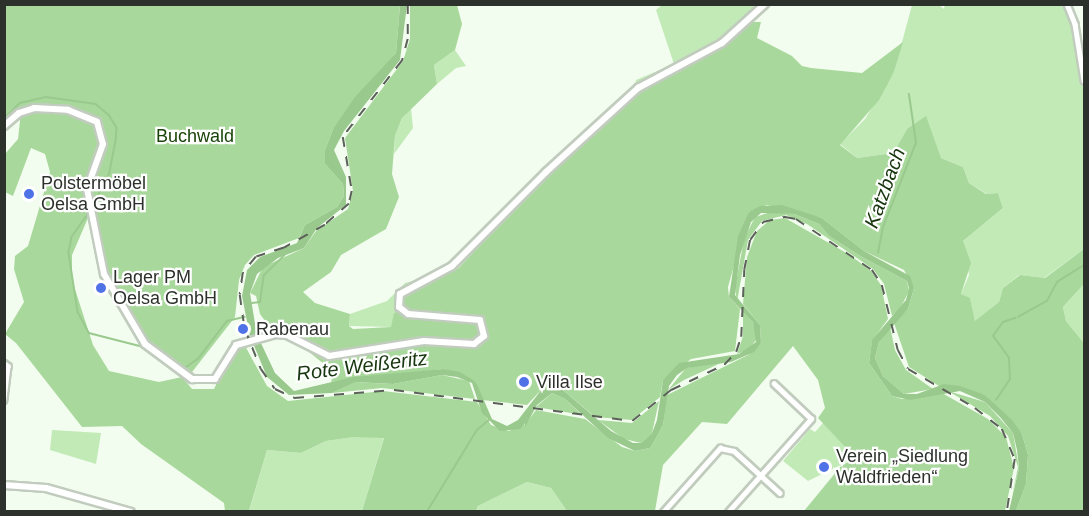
<!DOCTYPE html>
<meta charset="utf-8">
<style>
body{margin:0}
#map{position:relative;width:1089px;height:516px;overflow:hidden;background:#f2fdef;font-family:Helvetica,sans-serif}
div>[style]{position:absolute}
.green>*{inset:0;background:#c2eab7}
.forest>*{inset:0;background:#a9d89c}
.water>*{inset:0;background:#9ac98d}
.stream>*{height:1.5px;margin:-0.75px;padding:0 0.75px;transform-origin:0.75px;border-radius:0.75px;background:#9ac98d}
.roads{filter:drop-shadow(2px 0 #c1ccbe) drop-shadow(-2px 0 #c1ccbe) drop-shadow(0 2px #c1ccbe) drop-shadow(0 -2px #c1ccbe)}
.street>*{height:4.5px;margin:-2.25px;padding:0 2.25px;transform-origin:2.25px;border-radius:2.25px;background:#fff}
.secondary>*{height:6px;margin:-3px;padding:0 3px;transform-origin:3px;border-radius:3px;background:#fff}
.rail>*{height:1.5px;margin-top:-0.75px;transform-origin:0;background:repeating-linear-gradient(90deg,#5b6159 0 10px,transparent 0 20px)}
.dots>*{width:16px;height:16px;translate:-50% -50%;box-sizing:border-box;border:3px solid #fff;border-radius:50%}
span{translate:-50% -50%;white-space:nowrap;text-align:center;line-height:1.15;-webkit-text-stroke:4.5px #fff;paint-order:stroke}
.park-label{font-size:18px;color:#184407}
.poi-label{font-size:18px;color:#2c312b}
.left{translate:0 -50%;text-align:left}
.water-label{font-size:20px;color:#17360e;font-style:italic}
.frame{position:absolute;inset:0;border:6px solid #2c312b;pointer-events:none}
</style>
<div id="map">
<div class="green">
<i style="clip-path:polygon(945px 4px,1071px 5px,1078px 22px,1084px 63px,1084px 249px,1044px 278px,1019px 275px,1003px 288px,999px 302px,975px 322px,970px 299px,961px 294px,969px 275px,963px 241px,1003px 208px,998px 193px,987px 194px,969px 183px,963px 167px,941px 158px,907px 129px,893px 153px,857px 158px,840px 144px,865px 119px,894px 72px,912px 5px,939px 5px,944px 9px)"></i>
<i style="clip-path:polygon(662px 5px,770px 5px,726px 45px,647px 85px,520px 202px,459px 268px,405px 295px,403px 310px,391px 327px,349px 326px,350px 314px,387px 301px,405px 283px,431px 276px,457px 258px,532px 180px,635px 87px,636px 80px,674px 64px,656px 10px)"></i>
<i style="clip-path:polygon(455px 50px,466px 66px,456px 68px,437px 84px,434px 65px)"></i>
<i style="clip-path:polygon(411px 108px,413px 128px,394px 154px,395px 136px,402px 118px)"></i>
<i style="clip-path:polygon(1084px 284px,1084px 343px,1066px 321px,1063px 307px)"></i>
<i style="clip-path:polygon(823px 423px,855px 458px,808px 481px,783px 461px,810px 429px,815px 432px)"></i>
<i style="clip-path:polygon(52px 430px,101px 433px,96px 464px,50px 450px)"></i>
<i style="clip-path:polygon(353px 437px,384px 437px,362px 511px,249px 512px,267px 450px,301px 453px,326px 441px)"></i>
<i style="clip-path:polygon(527px 482px,551px 488px,567px 511px,476px 512px,478px 506px)"></i>
</div>
<div class="forest">
<i style="clip-path:polygon(5px 5px,400px 5px,396px 53px,333px 129px,325px 150px,325px 164px,343px 184px,344px 196px,337px 207px,305px 225px,299px 238px,254px 255px,245px 265px,239px 280px,235px 317px,192px 372px,188px 374px,145px 340px,106px 273px,93px 216px,88px 218px,72px 255px,72px 280px,93px 345px,109px 371px,159px 382px,182px 377px,192px 389px,214px 389px,232px 352px,244px 344px,267px 386px,288px 401px,383px 391px,477px 402px,491px 425px,509px 431px,525px 423px,524px 426px,536px 410px,585px 419px,622px 447px,635px 451px,650px 448px,655px 440px,663px 425px,667px 395px,748px 355px,761px 343px,760px 325px,743px 304px,747px 257px,757px 231px,770px 220px,785px 218px,850px 255px,871px 271px,881px 285px,888px 319px,872px 341px,869px 363px,892px 396px,902px 399px,942px 393px,988px 419px,1006px 437px,1014px 468px,1005px 511px,804px 511px,841px 466px,855px 458px,818px 418px,825px 408px,818px 380px,793px 346px,727px 424px,702px 422px,663px 465px,655px 511px,567px 511px,551px 488px,527px 482px,478px 506px,476px 511px,362px 511px,384px 438px,354px 437px,326px 441px,301px 453px,267px 450px,249px 511px,225px 511px,224px 503px,141px 444px,122px 426px,82px 427px,16px 343px,5px 334px,24px 302px,14px 269px,15px 256px,28px 246px,50px 172px,45px 154px,31px 148px,13px 196px,5px 192px,5px 154px,18px 139px,20px 121px,19px 113px,12px 109px,5px 116px)"></i>
<i style="clip-path:polygon(410px 5px,457px 5px,462px 24px,455px 50px,434px 65px,437px 84px,402px 118px,395px 136px,392px 174px,399px 197px,386px 229px,341px 255px,331px 272px,303px 292px,315px 303px,350px 314px,349px 326px,353px 329px,391px 327px,394px 313px,403px 310px,401px 303px,405px 295px,459px 268px,520px 202px,648px 85px,726px 45px,751px 22px,761px 22px,757px 38px,792px 56px,802px 66px,811px 68px,862px 73px,903px 42px,894px 72px,879px 100px,840px 145px,857px 158px,893px 153px,907px 129px,926px 116px,941px 158px,963px 167px,969px 183px,986px 194px,998px 193px,1003px 208px,963px 241px,971px 263px,961px 294px,970px 298px,975px 321px,999px 302px,1003px 288px,1020px 275px,1045px 278px,1084px 249px,1084px 284px,1063px 307px,1066px 321px,1084px 343px,1084px 511px,1016px 511px,1026px 484px,1028px 455px,1022px 434px,985px 395px,939px 386px,909px 367px,894px 323px,908px 309px,914px 288px,904px 270px,864px 251px,822px 218px,767px 205px,749px 212px,728px 287px,729px 297px,740px 309px,735px 351px,691px 359px,663px 380px,660px 397px,632px 420px,595px 417px,557px 385px,542px 389px,527px 405px,482px 400px,476px 382px,443px 369px,331px 382px,334px 372px,284px 332px,273px 332px,260px 314px,256px 296px,250px 293px,263px 267px,304px 248px,316px 231px,348px 209px,353px 191px,345px 138px,403px 61px,410px 39px)"></i>
<i style="clip-path:polygon(771px 212px,794px 214px,819px 224px,829px 236px,862px 257px,907px 281px,909px 291px,900px 309px,892px 316px,884px 284px,873px 269px,807px 224px,786px 215px,762px 221px,748px 240px,737px 302px,735px 288px,744px 239px,755px 217px)"></i>
<i style="clip-path:polygon(743px 310px,753px 322px,757px 339px,748px 350px,737px 354px,743px 336px)"></i>
<i style="clip-path:polygon(890px 327px,895px 350px,906px 370px,933px 389px,904px 394px,883px 376px,875px 358px,879px 342px)"></i>
<i style="clip-path:polygon(725px 361px,684px 380px,668px 390px,686px 368px)"></i>
<i style="clip-path:polygon(442px 375px,469px 381px,475px 399px,382px 388px,332px 393px,354px 382px,393px 384px)"></i>
<i style="clip-path:polygon(948px 391px,985px 402px,1013px 433px,1019px 468px,1012px 496px,1018px 467px,1008px 436px,990px 416px)"></i>
<i style="clip-path:polygon(552px 393px,565px 399px,582px 415px,536px 407px)"></i>
<i style="clip-path:polygon(659px 401px,652px 433px,641px 443px,624px 439px,598px 420px,632px 423px)"></i>
</div>
<div class="water">
<i style="clip-path:polygon(400px 5px,407px 5px,400px 60px,344px 131px,334px 150px,346px 177px,346px 205px,317px 228px,304px 248px,278px 258px,257px 274px,250px 293px,257px 336px,250px 337px,242px 296px,247px 270px,260px 257px,297px 243px,305px 225px,337px 207px,344px 196px,343px 184px,325px 164px,325px 150px,333px 129px,355px 97px,396px 53px)"></i>
<i style="clip-path:polygon(782px 205px,822px 218px,864px 251px,910px 276px,914px 288px,908px 309px,879px 342px,875px 358px,883px 376px,904px 394px,917px 394px,944px 384px,960px 386px,985px 395px,1012px 420px,1022px 434px,1028px 455px,1026px 484px,1016px 511px,1009px 511px,1019px 468px,1017px 450px,1013px 433px,1000px 417px,985px 402px,960px 391px,910px 400px,892px 396px,869px 363px,872px 340px,906px 300px,909px 288px,907px 281px,862px 257px,829px 236px,819px 224px,794px 214px,761px 213px,751px 222px,740px 255px,735px 295px,760px 325px,761px 343px,754px 352px,731px 362px,687px 368px,677px 375px,669px 386px,663px 425px,655px 440px,650px 448px,635px 451px,608px 438px,565px 399px,552px 393px,537px 405px,525px 427px,525px 423px,520px 429px,500px 431px,482px 413px,472px 383px,457px 377px,442px 375px,393px 384px,355px 382px,332px 393px,289px 395px,267px 377px,253px 343px,260px 341px,275px 373px,294px 391px,353px 377px,443px 369px,460px 372px,476px 382px,492px 419px,507px 426px,518px 420px,542px 389px,557px 385px,611px 431px,633px 443px,641px 443px,652px 433px,657px 420px,663px 380px,679px 363px,739px 354px,756px 342px,753px 322px,729px 297px,738px 236px,749px 212px,760px 206px)"></i>
</div>
<div class="stream">
<i style="left:4px;top:118px;width:22px;rotate:-43deg"></i>
<i style="left:20px;top:103px;width:27px;rotate:-13deg"></i>
<i style="left:46px;top:97px;width:50px;rotate:8deg"></i>
<i style="left:96px;top:104px;width:17px;rotate:40deg"></i>
<i style="left:109px;top:115px;width:15px;rotate:58deg"></i>
<i style="left:117px;top:128px;width:13px;rotate:94deg"></i>
<i style="left:116px;top:141px;width:33px;rotate:101deg"></i>
<i style="left:110px;top:173px;width:37px;rotate:117deg"></i>
<i style="left:89px;top:213px;width:29px;rotate:125deg"></i>
<i style="left:72px;top:237px;width:16px;rotate:101deg"></i>
<i style="left:69px;top:253px;width:60px;rotate:81.3deg"></i>
<i style="left:78px;top:312px;width:24px;rotate:62deg"></i>
<i style="left:89px;top:333px;width:57px;rotate:14.3deg"></i>
<i style="left:878px;top:253px;width:26px;rotate:-79deg"></i>
<i style="left:883px;top:227px;width:90px;rotate:-68.6deg"></i>
<i style="left:916px;top:143px;width:49px;rotate:-98.3deg"></i>
<i style="left:252px;top:303px;width:8px;rotate:-7deg"></i>
<i style="left:260px;top:302px;width:27px;rotate:-82deg"></i>
<i style="left:264px;top:275px;width:28px;rotate:-44deg"></i>
<i style="left:1018px;top:317px;width:33px;rotate:-29deg"></i>
<i style="left:1047px;top:301px;width:21px;rotate:-62deg"></i>
<i style="left:1057px;top:282px;width:32px;rotate:-32deg"></i>
<i style="left:165px;top:362px;width:13px;rotate:39deg"></i>
<i style="left:183px;top:369px;width:18px;rotate:-34deg"></i>
<i style="left:198px;top:359px;width:48px;rotate:-52.7deg"></i>
<i style="left:227px;top:321px;width:18px;rotate:-13deg"></i>
<i style="left:996px;top:400px;width:25px;rotate:-56deg"></i>
<i style="left:1010px;top:379px;width:21px;rotate:-93deg"></i>
<i style="left:1009px;top:358px;width:27px;rotate:-126deg"></i>
<i style="left:993px;top:336px;width:17px;rotate:-54deg"></i>
<i style="left:1003px;top:322px;width:13px;rotate:-18deg"></i>
<i style="left:428px;top:510px;width:94px;rotate:-58.5deg"></i>
<i style="left:477px;top:430px;width:16px;rotate:-40deg"></i>
</div>
<div class="roads">
<div class="street">
<i style="left:1067px;top:4px;width:22px;rotate:68deg"></i>
<i style="left:1075px;top:24px;width:57px;rotate:80.9deg"></i>
<i style="left:4px;top:363px;width:5px;rotate:37deg"></i>
<i style="left:8px;top:366px;width:34px;rotate:97deg"></i>
<i style="left:663px;top:512px;width:86px;rotate:-48.3deg"></i>
<i style="left:720px;top:448px;width:14px;rotate:12deg"></i>
<i style="left:734px;top:451px;width:62px;rotate:42.4deg"></i>
<i style="left:728px;top:512px;width:125px;rotate:-48.3deg"></i>
<i style="left:811px;top:419px;width:51px;rotate:-136.6deg"></i>
</div>
<div class="secondary">
<i style="left:4px;top:126px;width:20px;rotate:-41deg"></i>
<i style="left:19px;top:113px;width:16px;rotate:-18deg"></i>
<i style="left:34px;top:108px;width:34px;rotate:3deg"></i>
<i style="left:68px;top:110px;width:31px;rotate:22deg"></i>
<i style="left:97px;top:122px;width:23px;rotate:75deg"></i>
<i style="left:103px;top:144px;width:48px;rotate:109.6deg"></i>
<i style="left:87px;top:189px;width:87px;rotate:78.7deg"></i>
<i style="left:104px;top:274px;width:81px;rotate:59.6deg"></i>
<i style="left:145px;top:344px;width:59px;rotate:36.7deg"></i>
<i style="left:192px;top:379px;width:23px"></i>
<i style="left:215px;top:379px;width:40px;rotate:-58deg"></i>
<i style="left:236px;top:345px;width:41px;rotate:-15.4deg"></i>
<i style="left:276px;top:334px;width:11px;rotate:5deg"></i>
<i style="left:287px;top:335px;width:47px;rotate:26.6deg"></i>
<i style="left:329px;top:356px;width:96px;rotate:-9deg"></i>
<i style="left:424px;top:341px;width:50px;rotate:3.4deg"></i>
<i style="left:474px;top:344px;width:13px;rotate:-39deg"></i>
<i style="left:484px;top:336px;width:16px;rotate:-104deg"></i>
<i style="left:480px;top:320px;width:72px;rotate:-175.2deg"></i>
<i style="left:408px;top:314px;width:11px;rotate:-142deg"></i>
<i style="left:399px;top:307px;width:13px;rotate:-86deg"></i>
<i style="left:400px;top:294px;width:59px;rotate:-28.3deg"></i>
<i style="left:452px;top:266px;width:133px;rotate:-45deg"></i>
<i style="left:546px;top:172px;width:125px;rotate:-42.4deg"></i>
<i style="left:638px;top:88px;width:95px;rotate:-28.2deg"></i>
<i style="left:722px;top:43px;width:58px;rotate:-42.2deg"></i>
<i style="left:4px;top:485px;width:42px;rotate:4.1deg"></i>
<i style="left:46px;top:488px;width:88px;rotate:15.8deg"></i>
</div>
</div>
<div class="rail">
<i style="left:408px;top:4px;width:35px;rotate:90deg"></i>
<i style="left:408px;top:39px;width:23px;rotate:105deg"></i>
<i style="left:402px;top:61px;width:96px;rotate:127.8deg"></i>
<i style="left:343px;top:137px;width:55px;rotate:80.5deg"></i>
<i style="left:352px;top:191px;width:13px;rotate:103deg"></i>
<i style="left:349px;top:204px;width:32px;rotate:139deg"></i>
<i style="left:325px;top:225px;width:47px;rotate:150.7deg"></i>
<i style="left:284px;top:248px;width:29px;rotate:162deg"></i>
<i style="left:256px;top:257px;width:21px;rotate:129deg"></i>
<i style="left:243px;top:273px;width:22px;rotate:98deg"></i>
<i style="left:240px;top:295px;width:34px;rotate:82deg"></i>
<i style="left:245px;top:329px;width:43px;rotate:68.2deg"></i>
<i style="left:261px;top:369px;width:24px;rotate:55deg"></i>
<i style="left:275px;top:389px;width:21px;rotate:25deg"></i>
<i style="left:294px;top:398px;width:100px;rotate:-4.6deg"></i>
<i style="left:394px;top:390px;width:240px;rotate:7.4deg"></i>
<i style="left:632px;top:421px;width:50px;rotate:-38.5deg"></i>
<i style="left:671px;top:390px;width:59px;rotate:-25.3deg"></i>
<i style="left:724px;top:365px;width:18px;rotate:-47deg"></i>
<i style="left:736px;top:352px;width:16px;rotate:-72deg"></i>
<i style="left:741px;top:337px;width:67px;rotate:-87.4deg"></i>
<i style="left:744px;top:270px;width:31px;rotate:-79deg"></i>
<i style="left:750px;top:240px;width:22px;rotate:-54deg"></i>
<i style="left:763px;top:222px;width:23px;rotate:-13deg"></i>
<i style="left:785px;top:217px;width:11px;rotate:10deg"></i>
<i style="left:796px;top:219px;width:92px;rotate:33.9deg"></i>
<i style="left:872px;top:270px;width:18px;rotate:56deg"></i>
<i style="left:882px;top:285px;width:67px;rotate:76.2deg"></i>
<i style="left:898px;top:350px;width:21px;rotate:62deg"></i>
<i style="left:908px;top:369px;width:78px;rotate:30.2deg"></i>
<i style="left:975px;top:408px;width:34px;rotate:38deg"></i>
<i style="left:1002px;top:429px;width:33px;rotate:67deg"></i>
<i style="left:1015px;top:459px;width:54px;rotate:98.6deg"></i>
</div>
<div class="dots">
<i style="left:29px;top:194px;background:#4f73e7"></i>
<i style="left:101px;top:288px;background:#4f73e7"></i>
<i style="left:243px;top:329px;background:#4f73e7"></i>
<i style="left:524px;top:382px;background:#4f73e7"></i>
<i style="left:824px;top:467px;background:#4f73e7"></i>
</div>
<div class="park-label">
<span style="left:195px;top:136px">Buchwald</span>
</div>
<div class="poi-label">
<span class="left" style="left:41px;top:194px">Polstermöbel<br>Oelsa GmbH</span>
<span class="left" style="left:113px;top:288px">Lager PM<br>Oelsa GmbH</span>
<span class="left" style="left:256px;top:329px">Rabenau</span>
<span class="left" style="left:536px;top:382px">Villa Ilse</span>
<span class="left" style="left:836px;top:467px">Verein „Siedlung<br>Waldfrieden“</span>
</div>
<div class="water-label">
<span style="left:885px;top:188px;rotate:-70deg">Katzbach</span>
<span style="left:362px;top:366px;rotate:-7deg">Rote Weißeritz</span>
</div>
<div class="frame"></div>
</div>
